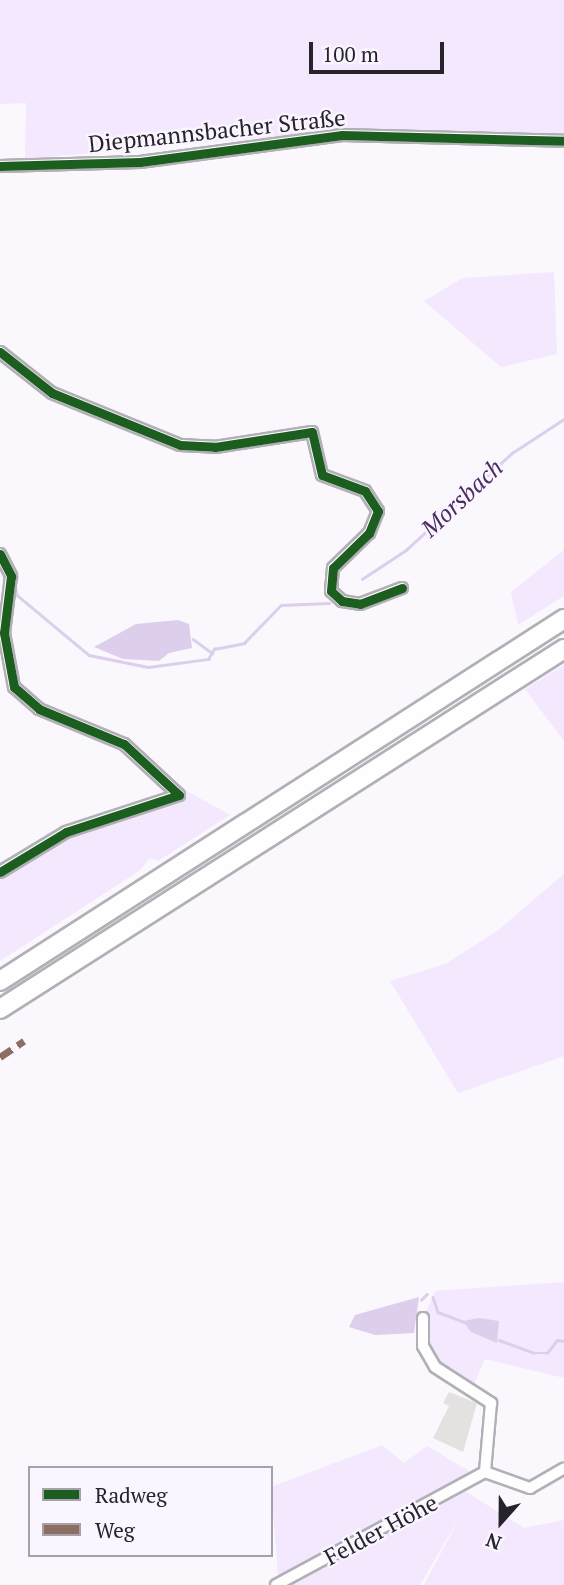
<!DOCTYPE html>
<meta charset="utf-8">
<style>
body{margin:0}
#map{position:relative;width:564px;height:1585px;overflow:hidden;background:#faf7fd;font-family:"PT Serif",serif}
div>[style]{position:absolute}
.green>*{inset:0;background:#f3e8fe}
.water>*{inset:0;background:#ddceeb}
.stream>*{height:2.5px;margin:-1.25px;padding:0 1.25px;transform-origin:1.25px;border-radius:1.25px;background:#ddceeb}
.building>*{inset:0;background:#e4e2e0}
.roads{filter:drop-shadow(2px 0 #b2b0b6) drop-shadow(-2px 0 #b2b0b6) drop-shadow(0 2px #b2b0b6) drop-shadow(0 -2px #b2b0b6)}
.street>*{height:10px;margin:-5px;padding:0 5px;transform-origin:5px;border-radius:5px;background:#fefeff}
.highway>*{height:18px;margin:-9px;padding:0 9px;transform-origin:9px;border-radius:9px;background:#fefeff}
.quiet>*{height:7px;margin-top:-3.5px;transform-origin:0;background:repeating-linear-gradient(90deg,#8d6e63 0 14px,transparent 0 21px)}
.cycleway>*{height:9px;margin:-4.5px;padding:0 4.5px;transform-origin:4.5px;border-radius:4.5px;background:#1b5e20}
span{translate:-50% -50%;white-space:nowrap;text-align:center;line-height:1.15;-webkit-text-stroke:5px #faf5ff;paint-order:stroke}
.street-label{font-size:23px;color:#27232b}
.water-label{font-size:24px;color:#492e5f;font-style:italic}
.legend{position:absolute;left:28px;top:1466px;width:245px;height:91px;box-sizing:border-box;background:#faf5ff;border:2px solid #a6a1aa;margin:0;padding:9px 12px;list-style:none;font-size:21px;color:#27232b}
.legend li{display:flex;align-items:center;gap:14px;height:35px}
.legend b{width:35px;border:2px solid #a6a1aa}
.north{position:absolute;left:466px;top:1487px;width:70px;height:70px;-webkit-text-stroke:5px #faf5ff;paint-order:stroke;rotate:201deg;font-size:19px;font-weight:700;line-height:28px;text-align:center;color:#27232b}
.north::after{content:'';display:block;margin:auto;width:24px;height:32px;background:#27232b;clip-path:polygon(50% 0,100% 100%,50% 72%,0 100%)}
.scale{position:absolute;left:309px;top:42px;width:135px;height:32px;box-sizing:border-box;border:4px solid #27232b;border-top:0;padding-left:9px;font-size:21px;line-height:24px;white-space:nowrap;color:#27232b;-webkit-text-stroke:5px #faf5ff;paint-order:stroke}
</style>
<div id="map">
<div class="green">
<i style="clip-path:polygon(0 0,564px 0,564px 138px,315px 133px,25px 159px,26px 103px,0 104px)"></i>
<i style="clip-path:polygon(554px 272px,557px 354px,501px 367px,424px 301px,463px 278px)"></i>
<i style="clip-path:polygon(564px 550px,564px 596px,518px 625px,511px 592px)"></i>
<i style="clip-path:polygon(564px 665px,564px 741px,525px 689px)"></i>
<i style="clip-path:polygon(178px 786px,230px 815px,158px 861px,150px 858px,139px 871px,0 961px,0 874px,55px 839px,179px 801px)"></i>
<i style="clip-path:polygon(564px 874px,564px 1056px,458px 1093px,390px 981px,445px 964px,496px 932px)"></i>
<i style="clip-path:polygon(564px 1282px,564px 1378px,485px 1359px,473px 1387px,438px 1365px,426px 1348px,426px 1312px,435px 1291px)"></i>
<i style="clip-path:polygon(382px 1445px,404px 1463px,427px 1446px,476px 1475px,460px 1488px,524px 1528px,564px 1520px,564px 1585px,424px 1585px,462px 1513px,420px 1585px,279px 1585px,271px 1487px)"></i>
</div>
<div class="water">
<i style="clip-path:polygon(178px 620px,189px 624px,192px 648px,169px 653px,159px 661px,123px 659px,94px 647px,136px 624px)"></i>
<i style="clip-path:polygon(419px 1297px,414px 1333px,375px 1335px,349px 1327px,355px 1315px)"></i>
<i style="clip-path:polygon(479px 1318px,499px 1321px,497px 1343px,471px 1332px,463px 1321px)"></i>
</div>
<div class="stream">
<i style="left:362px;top:579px;width:53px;rotate:-33.4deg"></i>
<i style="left:406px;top:550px;width:144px;rotate:-42.5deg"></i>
<i style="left:512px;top:453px;width:62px;rotate:-33.2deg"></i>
<i style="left:15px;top:585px;width:10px;rotate:79deg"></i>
<i style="left:17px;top:595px;width:94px;rotate:39.8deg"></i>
<i style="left:89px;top:655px;width:60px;rotate:11.5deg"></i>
<i style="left:148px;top:667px;width:61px;rotate:-7.6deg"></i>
<i style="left:208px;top:659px;width:12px;rotate:-59deg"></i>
<i style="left:214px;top:649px;width:31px;rotate:-11deg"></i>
<i style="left:244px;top:643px;width:53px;rotate:-45.8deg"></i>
<i style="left:281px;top:605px;width:48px;rotate:-2.4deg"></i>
<i style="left:193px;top:639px;width:24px;rotate:36deg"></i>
<i style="left:433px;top:1297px;width:16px;rotate:72deg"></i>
<i style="left:438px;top:1312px;width:28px;rotate:21deg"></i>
<i style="left:421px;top:1300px;width:8px;rotate:-45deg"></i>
<i style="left:499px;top:1340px;width:37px;rotate:20deg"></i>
<i style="left:534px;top:1353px;width:13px"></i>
<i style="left:547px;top:1353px;width:16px;rotate:-52deg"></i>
<i style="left:557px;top:1340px;width:7px;rotate:8deg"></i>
</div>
<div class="building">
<i style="clip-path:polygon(449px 1392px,477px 1403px,463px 1452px,433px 1438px,449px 1406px,443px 1403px)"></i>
</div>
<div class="roads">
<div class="street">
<i style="left:0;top:166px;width:140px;rotate:-1.6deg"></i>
<i style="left:140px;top:162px;width:204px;rotate:-7.6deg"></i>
<i style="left:342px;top:135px;width:222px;rotate:1.5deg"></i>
<i style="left:0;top:352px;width:66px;rotate:38.3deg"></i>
<i style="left:52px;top:393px;width:138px;rotate:22.1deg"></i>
<i style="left:180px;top:445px;width:35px;rotate:3deg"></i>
<i style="left:215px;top:447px;width:98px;rotate:-8.8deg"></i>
<i style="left:312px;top:432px;width:44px;rotate:76.9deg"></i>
<i style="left:322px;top:475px;width:46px;rotate:20.4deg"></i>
<i style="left:365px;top:491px;width:24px;rotate:57deg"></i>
<i style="left:378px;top:511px;width:24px;rotate:112deg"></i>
<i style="left:369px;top:533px;width:50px;rotate:135.8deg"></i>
<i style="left:333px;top:568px;width:23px;rotate:95deg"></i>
<i style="left:331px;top:591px;width:15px;rotate:42deg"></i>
<i style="left:342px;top:601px;width:18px;rotate:9deg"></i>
<i style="left:360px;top:604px;width:45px;rotate:-20.9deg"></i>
<i style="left:0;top:554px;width:25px;rotate:63deg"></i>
<i style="left:11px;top:576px;width:57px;rotate:97deg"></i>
<i style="left:4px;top:633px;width:55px;rotate:79.5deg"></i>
<i style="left:14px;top:687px;width:33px;rotate:41deg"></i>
<i style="left:39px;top:709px;width:92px;rotate:22.4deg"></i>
<i style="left:124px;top:744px;width:75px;rotate:42.8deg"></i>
<i style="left:179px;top:795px;width:119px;rotate:161.9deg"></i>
<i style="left:66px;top:832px;width:77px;rotate:148.8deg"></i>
<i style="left:423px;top:1318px;width:28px;rotate:90deg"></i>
<i style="left:423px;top:1346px;width:24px;rotate:60deg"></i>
<i style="left:435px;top:1367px;width:67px;rotate:32.7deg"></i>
<i style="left:491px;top:1403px;width:69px;rotate:95deg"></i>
<i style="left:485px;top:1472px;width:48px;rotate:19.6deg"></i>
<i style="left:530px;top:1488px;width:39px;rotate:-30deg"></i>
<i style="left:276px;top:1585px;width:238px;rotate:-28.4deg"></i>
</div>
<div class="highway">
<i style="left:0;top:981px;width:670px;rotate:-32.69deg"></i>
<i style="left:0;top:1009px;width:669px;rotate:-32.55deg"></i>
</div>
</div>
<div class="quiet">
<i style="left:0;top:1057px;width:29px;rotate:-34deg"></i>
</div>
<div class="cycleway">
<i style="left:0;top:166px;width:140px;rotate:-1.6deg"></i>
<i style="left:140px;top:162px;width:204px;rotate:-7.6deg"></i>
<i style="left:342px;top:135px;width:222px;rotate:1.5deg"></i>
<i style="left:0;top:352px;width:66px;rotate:38.3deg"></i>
<i style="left:52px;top:393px;width:138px;rotate:22.1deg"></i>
<i style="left:180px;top:445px;width:35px;rotate:3deg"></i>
<i style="left:215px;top:447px;width:98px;rotate:-8.8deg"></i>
<i style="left:312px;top:432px;width:44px;rotate:76.9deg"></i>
<i style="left:322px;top:475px;width:46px;rotate:20.4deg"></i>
<i style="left:365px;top:491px;width:24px;rotate:57deg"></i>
<i style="left:378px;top:511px;width:24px;rotate:112deg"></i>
<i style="left:369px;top:533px;width:50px;rotate:135.8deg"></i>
<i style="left:333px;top:568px;width:23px;rotate:95deg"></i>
<i style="left:331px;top:591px;width:15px;rotate:42deg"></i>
<i style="left:342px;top:601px;width:18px;rotate:9deg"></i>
<i style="left:360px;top:604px;width:45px;rotate:-20.9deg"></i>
<i style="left:0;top:554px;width:25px;rotate:63deg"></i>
<i style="left:11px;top:576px;width:57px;rotate:97deg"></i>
<i style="left:4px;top:633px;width:55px;rotate:79.5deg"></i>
<i style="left:14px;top:687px;width:33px;rotate:41deg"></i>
<i style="left:39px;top:709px;width:92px;rotate:22.4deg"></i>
<i style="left:124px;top:744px;width:75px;rotate:42.8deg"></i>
<i style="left:179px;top:795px;width:119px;rotate:161.9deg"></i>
<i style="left:66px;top:832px;width:77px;rotate:148.8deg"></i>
</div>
<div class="street-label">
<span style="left:217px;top:131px;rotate:-6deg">Diepmannsbacher Straße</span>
<span style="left:381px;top:1530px;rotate:-28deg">Felder Höhe</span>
</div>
<div class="water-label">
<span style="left:462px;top:498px;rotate:-43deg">Morsbach</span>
</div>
<ul class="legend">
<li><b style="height:9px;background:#1b5e20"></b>Radweg</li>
<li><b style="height:9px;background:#8d6e63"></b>Weg</li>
</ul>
<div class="north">N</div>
<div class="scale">100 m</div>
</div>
